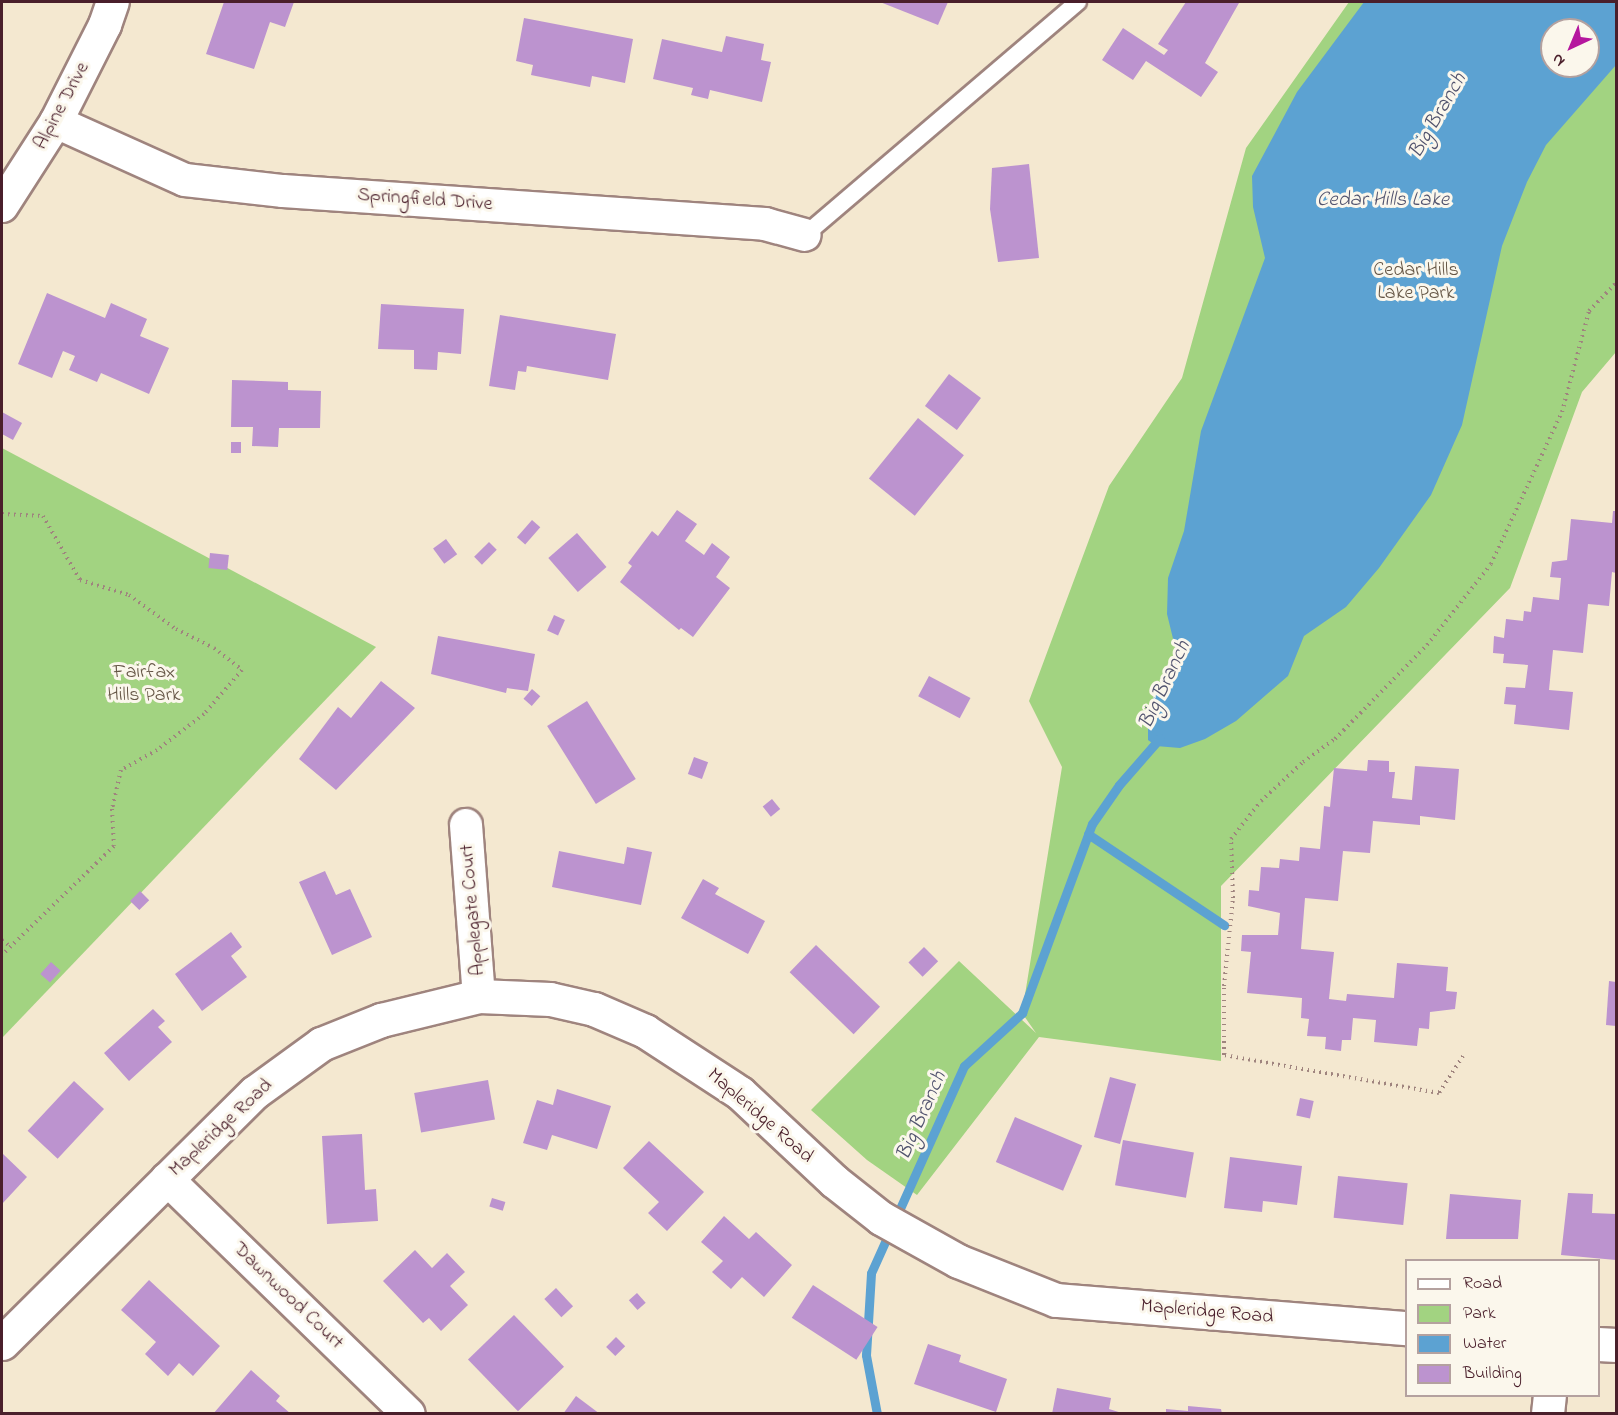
<!DOCTYPE html>
<style>
body{margin:0}
#map{position:relative;width:1618px;height:1415px;overflow:hidden;background:#f4e8d0;font-family:"Indie Flower",sans-serif}
div>[style]{position:absolute}
.green>*{inset:0;background:#a2d381}
.water>*{inset:0;background:#5ca2d2}
.stream>*{height:9px;margin:-4.5px;padding:0 4.5px;transform-origin:4.5px;border-radius:4.5px;background:#5ca2d2}
.building>*{inset:0;background:#bc93cf;transform-origin:0 0}
.path>*{height:4px;margin-top:-2px;transform-origin:0;background:repeating-linear-gradient(90deg,#9f847e 0 1.5px,transparent 0 6px)}
.roads{filter:drop-shadow(2px 0 #9f847e) drop-shadow(-2px 0 #9f847e) drop-shadow(0 2px #9f847e) drop-shadow(0 -2px #9f847e)}
.lane>*{height:16px;margin:-8px;padding:0 8px;transform-origin:8px;border-radius:8px;background:#fff}
.street>*{height:32px;margin:-16px;padding:0 16px;transform-origin:16px;border-radius:16px;background:#fff}
.secondary>*{height:33px;margin:-16.5px;padding:0 16.5px;transform-origin:16.5px;border-radius:16.5px;background:#fff}
span{translate:-50% -50%;white-space:nowrap;text-align:center;line-height:1.15;-webkit-text-stroke:6px #fbf7ec;paint-order:stroke}
.street-label{font-size:20px;color:#4a1f2b}
.park-label{font-size:20px;color:#645545}
.water-label{font-size:21px;color:#51536e;font-style:italic}
.frame{position:absolute;inset:0;border:3px solid #4a1f2b;pointer-events:none}
.legend{position:absolute;left:1405px;top:1259px;width:195px;height:138px;box-sizing:border-box;background:#fbf7ec;border:2px solid #b4a19f;margin:0;padding:8px 10px;list-style:none;font-size:18px;color:#4a1f2b}
.legend li{display:flex;align-items:center;gap:12px;height:30px}
.legend b{width:30px;border:2px solid #b4a19f}
.north{position:absolute;left:1540px;top:18px;width:60px;height:60px;box-sizing:border-box;background:#fbf7ec;border:2px solid #b4a19f;border-radius:50%;rotate:224deg;font-size:16px;font-weight:700;line-height:24px;text-align:center;color:#4a1f2b}
.north::after{content:'';display:block;margin:auto;width:21px;height:27px;background:#b5179e;clip-path:polygon(50% 0,100% 100%,50% 72%,0 100%)}
</style>
<div id="map">
<div class="green">
<i style="clip-path:polygon(evenodd,1349px 2px,1616px 2px,1616px 352px,1582px 392px,1510px 588px,1221px 886px,1221px 1061px,1039px 1037px,917px 1195px,867px 1160px,811px 1110px,959px 961px,1036px 1033px,1022px 1013px,1062px 767px,1029px 701px,1109px 486px,1182px 378px,1246px 148px,1349px 2px,1552px 30px,1588px 30px,1588px 66px,1552px 66px,1552px 30px)"></i>
<i style="clip-path:polygon(2px 448px,376px 647px,2px 1038px)"></i>
</div>
<div class="water">
<i style="clip-path:polygon(evenodd,1364px 2px,1616px 2px,1616px 65px,1546px 145px,1527px 182px,1502px 246px,1462px 425px,1431px 495px,1379px 568px,1346px 607px,1304px 636px,1288px 676px,1236px 721px,1205px 739px,1180px 748px,1156px 746px,1148px 740px,1148px 708px,1177px 655px,1167px 614px,1168px 578px,1184px 531px,1201px 431px,1265px 258px,1253px 207px,1252px 176px,1297px 92px,1364px 2px,1552px 30px,1588px 30px,1588px 66px,1552px 66px,1552px 30px)"></i>
</div>
<div class="stream">
<i style="left:1088px;top:834px;width:164px;rotate:33.8deg"></i>
<i style="left:877px;top:1414px;width:60px;rotate:-100.6deg"></i>
<i style="left:866px;top:1355px;width:82px;rotate:-86.5deg"></i>
<i style="left:871px;top:1273px;width:227px;rotate:-65.8deg"></i>
<i style="left:964px;top:1066px;width:79px;rotate:-42.4deg"></i>
<i style="left:1022px;top:1013px;width:202px;rotate:-69.7deg"></i>
<i style="left:1092px;top:824px;width:47px;rotate:-55.3deg"></i>
<i style="left:1119px;top:785px;width:62px;rotate:-48.9deg"></i>
</div>
<div class="building">
<i style="clip-path:polygon(224px 2px,294px 2px,285px 27px,270px 22px,254px 69px,206px 54px)"></i>
<i style="clip-path:polygon(880px 2px,948px 2px,938px 25px)"></i>
<i style="clip-path:polygon(1186px 2px,1239px 3px,1205px 63px,1218px 72px,1201px 97px,1146px 61px,1133px 80px,1102px 60px,1123px 28px,1164px 55px,1168px 50px,1158px 44px)"></i>
<i style="clip-path:polygon(524px 18px,633px 39px,625px 83px,592px 76px,590px 87px,531px 75px,533px 65px,516px 61px)"></i>
<i style="clip-path:polygon(726px 36px,764px 44px,761px 60px,771px 62px,762px 102px,710px 90px,708px 99px,691px 95px,693px 88px,653px 79px,662px 39px,722px 52px)"></i>
<i style="clip-path:polygon(1029px 164px,1039px 258px,998px 262px,990px 209px,992px 168px)"></i>
<i style="clip-path:polygon(47px 293px,105px 318px,111px 303px,147px 319px,140px 336px,169px 348px,149px 394px,101px 373px,97px 382px,69px 370px,75px 356px,63px 351px,52px 378px,18px 364px)"></i>
<i style="clip-path:polygon(381px 304px,464px 309px,461px 354px,438px 352px,437px 370px,414px 369px,414px 350px,378px 349px)"></i>
<i style="clip-path:polygon(500px 315px,616px 334px,608px 380px,527px 366px,526px 372px,518px 371px,515px 390px,489px 386px)"></i>
<i style="left:949px;top:374px;width:40px;height:40px;rotate:37deg"></i>
<i style="clip-path:polygon(232px 380px,288px 382px,288px 390px,321px 391px,320px 428px,279px 428px,278px 447px,252px 446px,253px 427px,231px 427px)"></i>
<i style="clip-path:polygon(2px 412px,22px 423px,13px 440px,2px 434px)"></i>
<i style="left:918px;top:418px;width:59px;height:78px;rotate:39deg"></i>
<i style="left:231px;top:442px;width:10px;height:11px"></i>
<i style="clip-path:polygon(677px 510px,697px 524px,685px 541px,704px 555px,712px 543px,730px 557px,716px 577px,730px 588px,693px 637px,681px 628px,679px 630px,620px 582px,632px 566px,628px 563px,652px 531px,658px 536px)"></i>
<i style="clip-path:polygon(1613px 511px,1616px 511px,1616px 573px,1612px 572px,1609px 606px,1588px 604px,1583px 653px,1553px 650px,1549px 690px,1573px 692px,1569px 730px,1514px 724px,1516px 705px,1504px 704px,1506px 687px,1525px 688px,1528px 665px,1503px 663px,1504px 654px,1493px 653px,1494px 636px,1504px 638px,1506px 619px,1523px 621px,1524px 611px,1531px 612px,1533px 597px,1559px 600px,1561px 578px,1550px 577px,1552px 562px,1567px 560px,1571px 519px,1612px 523px)"></i>
<i style="left:532px;top:520px;width:11px;height:23px;rotate:41deg"></i>
<i style="left:577px;top:533px;width:45px;height:38px;rotate:49deg"></i>
<i style="left:446px;top:539px;width:19px;height:16px;rotate:54deg"></i>
<i style="left:489px;top:542px;width:11px;height:21px;rotate:45deg"></i>
<i style="left:210px;top:553px;width:19px;height:15px;rotate:6deg"></i>
<i style="left:554px;top:615px;width:12px;height:17px;rotate:24deg"></i>
<i style="clip-path:polygon(438px 636px,535px 654px,528px 691px,507px 688px,506px 693px,431px 674px)"></i>
<i style="left:929px;top:676px;width:47px;height:23px;rotate:28deg"></i>
<i style="clip-path:polygon(381px 681px,415px 708px,336px 790px,299px 759px,338px 707px,351px 718px)"></i>
<i style="left:532px;top:689px;width:11px;height:13px;rotate:41deg"></i>
<i style="left:587px;top:701px;width:92px;height:47px;rotate:58deg"></i>
<i style="left:694px;top:757px;width:15px;height:18px;rotate:20deg"></i>
<i style="clip-path:polygon(1368px 760px,1389px 761px,1389px 772px,1395px 772px,1392px 798px,1412px 800px,1415px 766px,1459px 769px,1455px 820px,1420px 816px,1420px 825px,1373px 821px,1370px 853px,1343px 851px,1338px 901px,1305px 898px,1301px 949px,1334px 952px,1329px 999px,1346px 1001px,1347px 994px,1394px 998px,1397px 963px,1448px 967px,1446px 991px,1457px 992px,1455px 1009px,1430px 1012px,1429px 1029px,1419px 1028px,1417px 1046px,1374px 1042px,1376px 1020px,1353px 1018px,1351px 1040px,1342px 1040px,1341px 1051px,1325px 1049px,1326px 1037px,1307px 1036px,1309px 1019px,1301px 1018px,1302px 998px,1247px 993px,1251px 952px,1241px 951px,1242px 935px,1278px 935px,1280px 913px,1248px 906px,1249px 890px,1259px 891px,1261px 867px,1279px 868px,1280px 859px,1299px 861px,1300px 847px,1320px 849px,1324px 806px,1330px 807px,1334px 768px,1367px 771px)"></i>
<i style="left:772px;top:799px;width:13px;height:12px;rotate:51deg"></i>
<i style="clip-path:polygon(627px 847px,652px 852px,641px 905px,552px 887px,559px 851px,624px 864px)"></i>
<i style="clip-path:polygon(325px 871px,336px 895px,350px 889px,372px 937px,332px 955px,299px 882px)"></i>
<i style="clip-path:polygon(703px 879px,719px 888px,715px 894px,765px 921px,748px 954px,681px 918px)"></i>
<i style="left:140px;top:891px;width:13px;height:14px;rotate:45deg"></i>
<i style="clip-path:polygon(231px 932px,242px 947px,231px 956px,247px 977px,202px 1011px,175px 974px)"></i>
<i style="left:816px;top:945px;width:89px;height:38px;rotate:44deg"></i>
<i style="left:924px;top:947px;width:20px;height:22px;rotate:45deg"></i>
<i style="left:51px;top:962px;width:13px;height:16px;rotate:42deg"></i>
<i style="clip-path:polygon(1609px 981px,1616px 982px,1616px 1026px,1606px 1025px)"></i>
<i style="clip-path:polygon(153px 1009px,165px 1021px,158px 1027px,172px 1042px,129px 1081px,104px 1053px)"></i>
<i style="left:1110px;top:1077px;width:27px;height:62px;rotate:15deg"></i>
<i style="left:488px;top:1080px;width:40px;height:75px;rotate:80deg"></i>
<i style="left:74px;top:1081px;width:41px;height:68px;rotate:43deg"></i>
<i style="clip-path:polygon(557px 1089px,611px 1106px,597px 1149px,552px 1135px,547px 1150px,523px 1143px,537px 1100px,553px 1105px)"></i>
<i style="left:1300px;top:1098px;width:14px;height:18px;rotate:12deg"></i>
<i style="left:1015px;top:1117px;width:73px;height:49px;rotate:23deg"></i>
<i style="clip-path:polygon(362px 1134px,365px 1190px,376px 1189px,378px 1221px,327px 1224px,322px 1136px)"></i>
<i style="left:1123px;top:1140px;width:72px;height:46px;rotate:10deg"></i>
<i style="clip-path:polygon(649px 1141px,704px 1192px,667px 1231px,648px 1213px,659px 1202px,623px 1168px)"></i>
<i style="clip-path:polygon(2px 1153px,27px 1177px,2px 1204px)"></i>
<i style="clip-path:polygon(1230px 1157px,1302px 1166px,1297px 1205px,1263px 1201px,1262px 1212px,1224px 1208px)"></i>
<i style="left:1338px;top:1176px;width:70px;height:42px;rotate:6deg"></i>
<i style="clip-path:polygon(1568px 1193px,1593px 1194px,1592px 1213px,1616px 1214px,1616px 1260px,1561px 1255px)"></i>
<i style="clip-path:polygon(1450px 1194px,1521px 1200px,1518px 1239px,1446px 1239px)"></i>
<i style="left:492px;top:1198px;width:14px;height:9px;rotate:17deg"></i>
<i style="clip-path:polygon(724px 1216px,749px 1239px,756px 1232px,792px 1265px,764px 1297px,742px 1277px,731px 1289px,712px 1272px,723px 1261px,701px 1242px)"></i>
<i style="clip-path:polygon(415px 1250px,432px 1268px,447px 1253px,465px 1272px,450px 1286px,468px 1305px,441px 1331px,429px 1318px,423px 1323px,383px 1281px)"></i>
<i style="clip-path:polygon(149px 1280px,220px 1346px,193px 1376px,179px 1363px,168px 1376px,145px 1354px,156px 1342px,121px 1310px)"></i>
<i style="left:813px;top:1285px;width:77px;height:39px;rotate:33deg"></i>
<i style="left:556px;top:1288px;width:25px;height:16px;rotate:47deg"></i>
<i style="left:637px;top:1293px;width:13px;height:11px;rotate:48deg"></i>
<i style="left:514px;top:1315px;width:72px;height:64px;rotate:46deg"></i>
<i style="left:616px;top:1337px;width:13px;height:14px;rotate:45deg"></i>
<i style="clip-path:polygon(928px 1344px,961px 1355px,959px 1362px,1007px 1379px,996px 1412px,914px 1384px)"></i>
<i style="clip-path:polygon(251px 1370px,280px 1396px,276px 1401px,291px 1414px,213px 1414px)"></i>
<i style="clip-path:polygon(1057px 1388px,1111px 1398px,1109px 1409px,1125px 1414px,1052px 1414px)"></i>
<i style="clip-path:polygon(576px 1396px,600px 1414px,563px 1414px)"></i>
<i style="clip-path:polygon(1188px 1406px,1221px 1409px,1222px 1414px,1166px 1414px,1166px 1409px,1188px 1411px)"></i>
</div>
<div class="path">
<i style="left:2px;top:514px;width:41px;rotate:2.8deg"></i>
<i style="left:43px;top:516px;width:74px;rotate:60deg"></i>
<i style="left:80px;top:580px;width:51px;rotate:17deg"></i>
<i style="left:129px;top:595px;width:58px;rotate:35.9deg"></i>
<i style="left:176px;top:629px;width:42px;rotate:26.6deg"></i>
<i style="left:214px;top:648px;width:36px;rotate:38deg"></i>
<i style="left:242px;top:670px;width:58px;rotate:130.8deg"></i>
<i style="left:204px;top:714px;width:59px;rotate:142.5deg"></i>
<i style="left:157px;top:750px;width:41px;rotate:150.9deg"></i>
<i style="left:121px;top:770px;width:40px;rotate:103deg"></i>
<i style="left:112px;top:809px;width:37px;rotate:87deg"></i>
<i style="left:114px;top:846px;width:156px;rotate:135.8deg"></i>
<i style="left:2px;top:940px;width:11px;rotate:38deg"></i>
<i style="left:1463px;top:1056px;width:44px;rotate:123deg"></i>
<i style="left:1439px;top:1093px;width:218px;rotate:-170deg"></i>
<i style="left:1224px;top:1055px;width:69px;rotate:-90deg"></i>
<i style="left:1224px;top:986px;width:88px;rotate:-84.2deg"></i>
<i style="left:1233px;top:898px;width:59px;rotate:-91.9deg"></i>
<i style="left:1231px;top:839px;width:48px;rotate:-51.7deg"></i>
<i style="left:1261px;top:801px;width:57px;rotate:-42.9deg"></i>
<i style="left:1303px;top:762px;width:39px;rotate:-36deg"></i>
<i style="left:1335px;top:739px;width:132px;rotate:-45.6deg"></i>
<i style="left:1427px;top:645px;width:103px;rotate:-51.7deg"></i>
<i style="left:1491px;top:564px;width:168px;rotate:-65deg"></i>
<i style="left:1562px;top:412px;width:105px;rotate:-75deg"></i>
<i style="left:1589px;top:311px;width:39px;rotate:-46deg"></i>
</div>
<div class="roads">
<div class="lane">
<i style="left:805px;top:235px;width:359px;rotate:-40.5deg"></i>
</div>
<div class="street">
<i style="left:56px;top:122px;width:141px;rotate:24.2deg"></i>
<i style="left:185px;top:180px;width:99px;rotate:6.4deg"></i>
<i style="left:283px;top:191px;width:483px;rotate:3.9deg"></i>
<i style="left:765px;top:224px;width:41px;rotate:15.4deg"></i>
<i style="left:2px;top:206px;width:100px;rotate:-57.3deg"></i>
<i style="left:56px;top:122px;width:109px;rotate:-63.2deg"></i>
<i style="left:105px;top:25px;width:24px;rotate:-71deg"></i>
<i style="left:466px;top:825px;width:171px;rotate:85.7deg"></i>
<i style="left:167px;top:1179px;width:337px;rotate:44.2deg"></i>
<i style="left:1548px;top:1414px;width:18px;rotate:-84deg"></i>
</div>
<div class="secondary">
<i style="left:2px;top:1343px;width:356px;rotate:-44.8deg"></i>
<i style="left:255px;top:1092px;width:82px;rotate:-36deg"></i>
<i style="left:321px;top:1044px;width:65px;rotate:-21.8deg"></i>
<i style="left:381px;top:1020px;width:101px;rotate:-13.8deg"></i>
<i style="left:479px;top:996px;width:71px;rotate:2.4deg"></i>
<i style="left:550px;top:999px;width:45px;rotate:12.8deg"></i>
<i style="left:594px;top:1009px;width:56px;rotate:23.3deg"></i>
<i style="left:645px;top:1031px;width:113px;rotate:33.1deg"></i>
<i style="left:740px;top:1093px;width:129px;rotate:43.1deg"></i>
<i style="left:834px;top:1181px;width:60px;rotate:38.2deg"></i>
<i style="left:881px;top:1218px;width:88px;rotate:29.2deg"></i>
<i style="left:958px;top:1261px;width:105px;rotate:21.7deg"></i>
<i style="left:1056px;top:1300px;width:351px;rotate:4.6deg"></i>
<i style="left:1598px;top:1344px;width:18px;rotate:3deg"></i>
</div>
</div>
<div class="street-label">
<span style="left:62px;top:106px;rotate:-62deg">Alpine Drive</span>
<span style="left:425px;top:200px;rotate:4deg">Springfield Drive</span>
<span style="left:473px;top:910px;rotate:-95deg">Applegate Court</span>
<span style="left:760px;top:1116px;rotate:41deg">Mapleridge Road</span>
<span style="left:221px;top:1128px;rotate:-43deg">Mapleridge Road</span>
<span style="left:288px;top:1296px;rotate:44deg">Dawnwood Court</span>
<span style="left:1207px;top:1312px;rotate:5deg">Mapleridge Road</span>
</div>
<div class="park-label">
<span style="left:1416px;top:282px">Cedar Hills<br>Lake Park</span>
<span style="left:144px;top:684px">Fairfax<br>Hills Park</span>
</div>
<div class="water-label">
<span style="left:1438px;top:116px;rotate:-60deg">Big Branch</span>
<span style="left:1383px;top:200px">Cedar Hills Lake</span>
<span style="left:1165px;top:685px;rotate:-65deg">Big Branch</span>
<span style="left:922px;top:1116px;rotate:-66deg">Big Branch</span>
</div>
<div class="frame"></div>
<ul class="legend">
<li><b style="height:8px;background:#fff"></b>Road</li>
<li><b style="height:16px;background:#a2d381"></b>Park</li>
<li><b style="height:16px;background:#5ca2d2"></b>Water</li>
<li><b style="height:16px;background:#bc93cf"></b>Building</li>
</ul>
<div class="north">N</div>
</div>
